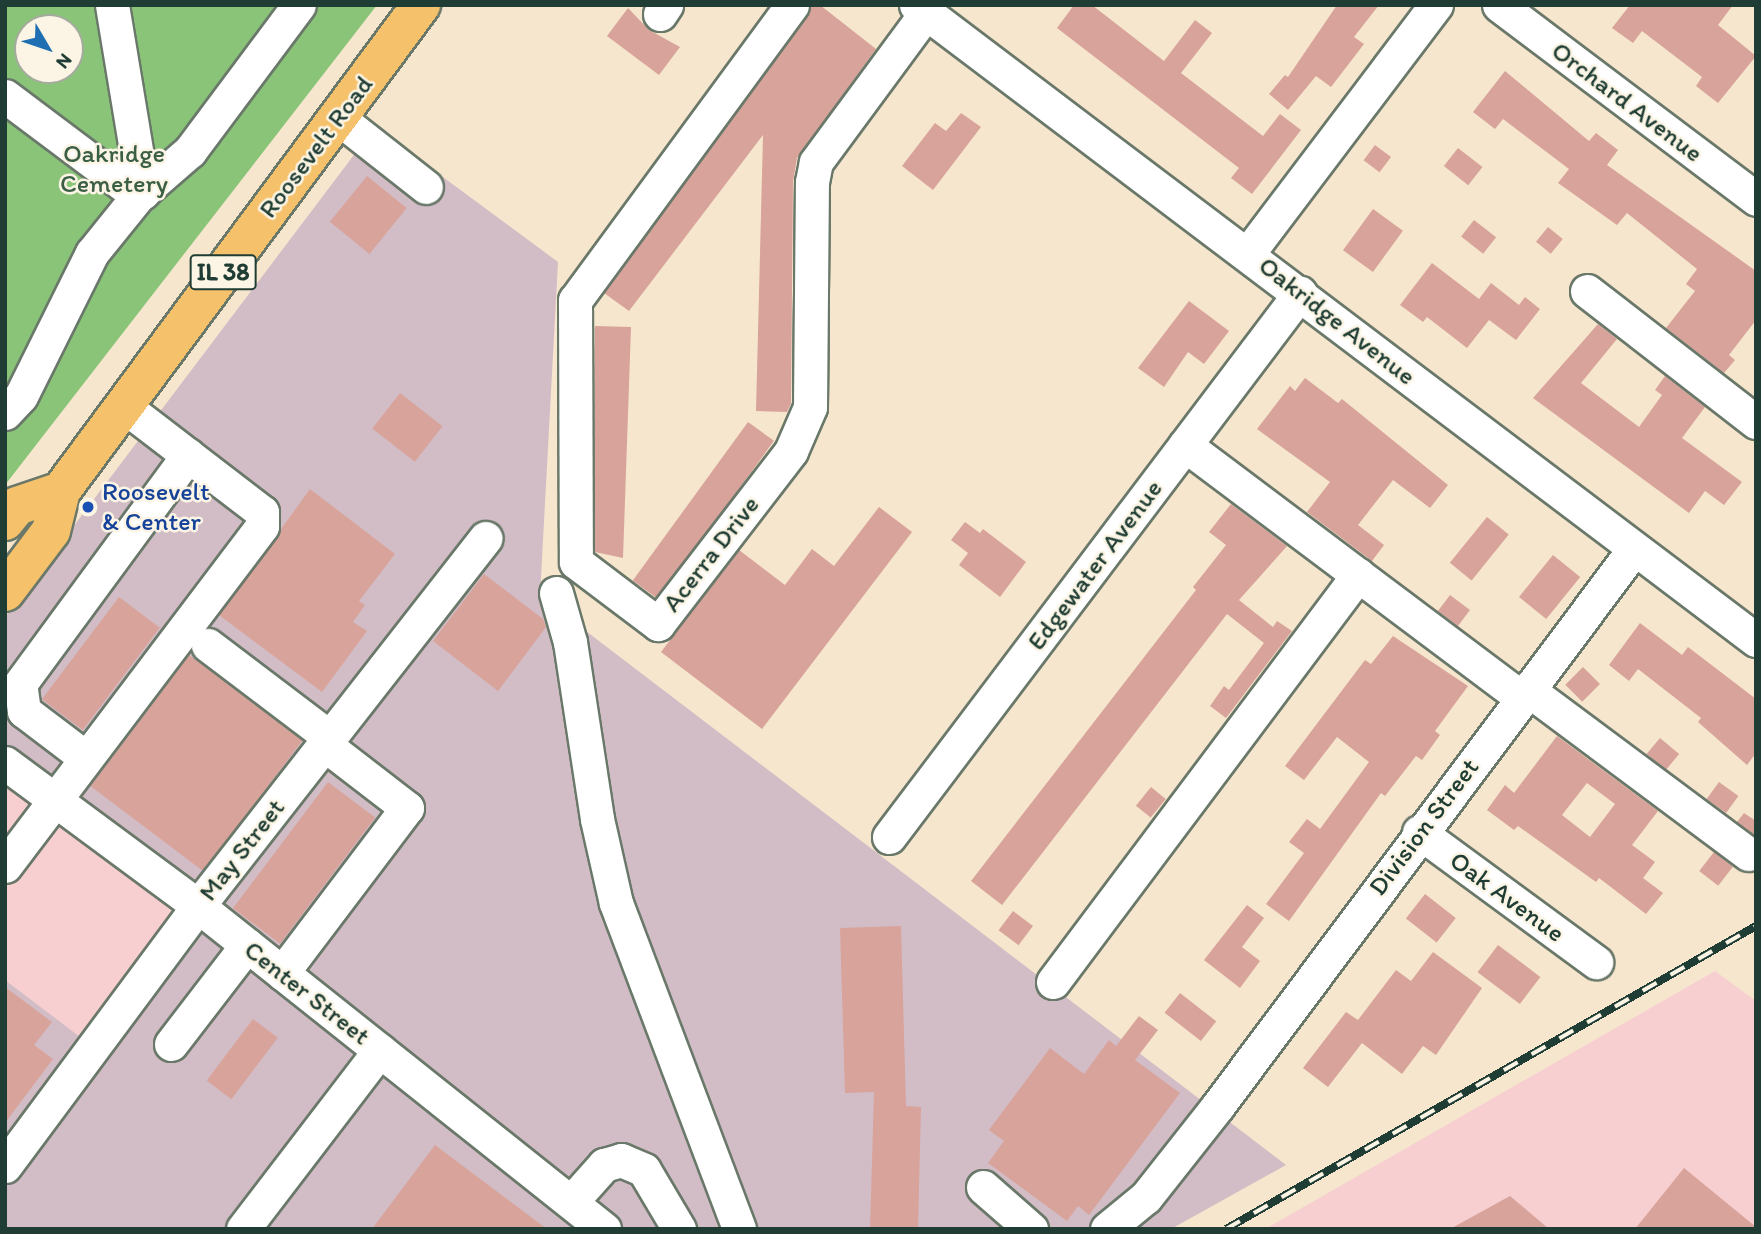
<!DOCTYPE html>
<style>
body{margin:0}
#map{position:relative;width:1761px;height:1234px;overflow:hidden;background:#f6e6cd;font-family:Itim,sans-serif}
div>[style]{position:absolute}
.built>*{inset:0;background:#f7cfd1}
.industrial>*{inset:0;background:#d2bdc6}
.green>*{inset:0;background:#8ac478}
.building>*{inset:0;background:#d8a39a;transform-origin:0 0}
.roads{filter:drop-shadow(2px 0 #6a786a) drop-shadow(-2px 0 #6a786a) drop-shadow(0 2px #6a786a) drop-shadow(0 -2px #6a786a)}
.minor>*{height:33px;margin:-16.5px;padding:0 16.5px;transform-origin:16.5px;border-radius:16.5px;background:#fff}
.major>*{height:38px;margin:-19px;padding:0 19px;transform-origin:19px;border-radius:19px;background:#f5c16b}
.rail>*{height:8px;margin-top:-4px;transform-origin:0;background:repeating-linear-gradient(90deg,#fcf5e5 0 16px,#1f3d34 0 32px);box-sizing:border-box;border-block:2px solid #1f3d34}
.dots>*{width:19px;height:19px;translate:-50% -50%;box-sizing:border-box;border:4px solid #fcf5e5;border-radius:50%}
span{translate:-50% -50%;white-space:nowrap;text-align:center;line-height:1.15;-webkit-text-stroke:5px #fcf5e5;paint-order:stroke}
.shield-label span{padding:2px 5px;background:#fcf5e5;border:2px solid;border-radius:5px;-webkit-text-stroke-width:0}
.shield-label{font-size:24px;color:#1f3d34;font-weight:700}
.street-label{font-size:26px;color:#1f3d34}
.park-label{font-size:26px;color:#3a5f45}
.transit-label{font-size:26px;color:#164399}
.left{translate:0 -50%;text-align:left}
.frame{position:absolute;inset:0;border:7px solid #1f3d34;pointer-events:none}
.north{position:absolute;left:14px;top:14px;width:70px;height:70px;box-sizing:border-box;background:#fcf5e5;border:2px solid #a4ab9e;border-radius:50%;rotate:129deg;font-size:19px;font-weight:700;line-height:28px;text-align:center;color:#1f3d34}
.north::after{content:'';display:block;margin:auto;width:24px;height:32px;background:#1f6fb2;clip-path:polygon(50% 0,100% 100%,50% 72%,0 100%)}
</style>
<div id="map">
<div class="built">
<i style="clip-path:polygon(5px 772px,191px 907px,88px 1044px,5px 980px)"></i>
<i style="clip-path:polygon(1715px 971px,1756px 1001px,1756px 1229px,1265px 1229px)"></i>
</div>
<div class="industrial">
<i style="clip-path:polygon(375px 127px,558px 262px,540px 596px,1286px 1165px,1171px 1229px,5px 1229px,5px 980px,88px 1043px,191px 907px,5px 772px,5px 617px)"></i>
</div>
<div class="green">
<i style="clip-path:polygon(evenodd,5px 5px,377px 5px,5px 485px,5px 5px,28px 28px,70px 28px,70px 70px,28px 70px,28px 28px)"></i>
</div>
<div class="building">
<i style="clip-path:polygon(811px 5px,820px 5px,876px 49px,797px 158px,793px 182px,791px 403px,787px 412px,756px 411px,763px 135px,629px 311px,604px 293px,808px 16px)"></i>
<i style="clip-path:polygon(1074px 5px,1092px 5px,1164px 61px,1195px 20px,1212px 33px,1181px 73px,1263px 136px,1280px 114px,1301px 130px,1252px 194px,1231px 178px,1239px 168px,1057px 28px)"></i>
<i style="clip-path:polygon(1337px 5px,1379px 5px,1354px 37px,1364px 44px,1331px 87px,1316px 76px,1288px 110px,1269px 94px,1285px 75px,1288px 77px)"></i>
<i style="clip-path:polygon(1630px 5px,1733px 5px,1718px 25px,1756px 56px,1718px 103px,1696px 86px,1702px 77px,1642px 31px,1633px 43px,1612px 28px)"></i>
<i style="clip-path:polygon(628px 8px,649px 30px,680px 47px,659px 75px,607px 36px)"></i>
<i style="clip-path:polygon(1505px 71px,1589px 141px,1596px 133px,1618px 150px,1607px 165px,1756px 271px,1756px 320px,1729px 355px,1735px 360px,1724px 373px,1666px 328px,1695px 291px,1686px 284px,1697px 269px,1627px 213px,1617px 225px,1558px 183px,1569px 169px,1503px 119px,1495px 129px,1473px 112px)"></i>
<i style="clip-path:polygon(961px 113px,981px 127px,933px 190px,902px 166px,935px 123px,946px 131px)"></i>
<i style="left:1375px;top:145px;width:20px;height:19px;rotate:37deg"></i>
<i style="left:1458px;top:148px;width:31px;height:23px;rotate:38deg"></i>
<i style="left:367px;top:176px;width:51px;height:59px;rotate:39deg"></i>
<i style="left:1373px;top:209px;width:37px;height:51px;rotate:36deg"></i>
<i style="left:1474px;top:220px;width:28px;height:21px;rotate:38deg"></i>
<i style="left:1548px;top:227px;width:19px;height:19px;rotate:39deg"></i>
<i style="clip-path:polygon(1432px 263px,1479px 299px,1491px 283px,1519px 305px,1525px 297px,1540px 309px,1516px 340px,1489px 320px,1467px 348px,1427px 317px,1423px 322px,1400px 305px)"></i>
<i style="clip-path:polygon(1189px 301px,1229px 331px,1204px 364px,1188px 352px,1164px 387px,1138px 368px)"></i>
<i style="clip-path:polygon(1598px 324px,1617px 339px,1581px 383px,1639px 427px,1662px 395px,1655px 390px,1665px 376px,1705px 407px,1682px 438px,1742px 482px,1724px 505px,1705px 491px,1689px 513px,1533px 398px)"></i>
<i style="clip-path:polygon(595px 326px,631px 327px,623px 558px,595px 552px)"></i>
<i style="clip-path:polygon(1305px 378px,1338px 403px,1342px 399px,1448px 485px,1430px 508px,1393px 480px,1358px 525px,1384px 545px,1372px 561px,1307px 512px,1330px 482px,1257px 429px,1290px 386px,1295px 391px)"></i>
<i style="left:400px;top:393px;width:54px;height:45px;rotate:38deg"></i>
<i style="left:748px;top:422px;width:32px;height:196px;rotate:36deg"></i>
<i style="clip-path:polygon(310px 489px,395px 554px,359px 601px,365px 605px,353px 622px,367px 631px,322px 692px,219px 615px)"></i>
<i style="clip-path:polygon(1231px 504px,1287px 546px,1239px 600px,1273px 627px,1277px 621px,1292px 631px,1226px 718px,1210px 706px,1224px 686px,1229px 690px,1264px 643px,1227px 614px,1002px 905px,971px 881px,1196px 590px,1193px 587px,1226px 545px,1209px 532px)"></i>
<i style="clip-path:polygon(879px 507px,912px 532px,762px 729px,661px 652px,739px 550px,785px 585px,812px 549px,834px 566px)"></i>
<i style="left:1487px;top:517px;width:28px;height:59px;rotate:39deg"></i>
<i style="clip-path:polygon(965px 522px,980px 533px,983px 529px,1026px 562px,1000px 597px,959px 565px,968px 553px,951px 540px)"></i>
<i style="left:1553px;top:555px;width:35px;height:54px;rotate:39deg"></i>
<i style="clip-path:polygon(484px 574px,543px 619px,546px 627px,498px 691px,433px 641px)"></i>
<i style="left:1450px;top:595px;width:25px;height:20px;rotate:37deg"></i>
<i style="left:119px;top:597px;width:51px;height:128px;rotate:37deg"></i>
<i style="clip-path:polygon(1640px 623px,1682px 655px,1688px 647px,1756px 699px,1756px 753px,1747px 765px,1698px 722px,1701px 718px,1638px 669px,1629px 681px,1609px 665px)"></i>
<i style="clip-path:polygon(1393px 636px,1468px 686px,1435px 731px,1440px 735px,1422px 760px,1416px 756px,1385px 796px,1381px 793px,1289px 921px,1266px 904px,1304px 853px,1289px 842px,1307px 819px,1320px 829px,1369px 762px,1337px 737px,1304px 780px,1285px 766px,1365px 660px,1371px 664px)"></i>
<i style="left:189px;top:655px;width:142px;height:164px;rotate:37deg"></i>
<i style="left:1583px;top:667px;width:24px;height:25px;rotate:45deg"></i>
<i style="clip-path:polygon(evenodd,1557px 736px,1658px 811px,1632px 845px,1655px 862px,1643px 878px,1663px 893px,1646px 914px,1599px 878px,1596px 882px,1518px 826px,1514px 830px,1487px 810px,1505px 785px,1514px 793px,1557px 736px,1587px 783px,1615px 804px,1590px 837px,1562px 815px,1587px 783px)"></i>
<i style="left:1660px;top:738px;width:25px;height:21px;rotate:40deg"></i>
<i style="left:328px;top:782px;width:59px;height:158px;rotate:37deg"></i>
<i style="left:1719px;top:782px;width:24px;height:21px;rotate:36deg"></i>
<i style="left:1151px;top:787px;width:19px;height:24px;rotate:39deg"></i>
<i style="clip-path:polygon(1744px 813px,1756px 821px,1756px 836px,1737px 822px)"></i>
<i style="left:1714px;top:852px;width:24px;height:24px;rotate:38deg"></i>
<i style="left:1425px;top:894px;width:39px;height:31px;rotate:38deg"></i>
<i style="clip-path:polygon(1247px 905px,1264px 918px,1242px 947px,1260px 961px,1240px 988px,1204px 960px)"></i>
<i style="left:1013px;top:911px;width:25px;height:24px;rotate:37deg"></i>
<i style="clip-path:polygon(901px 926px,906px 1106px,921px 1107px,918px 1229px,870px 1229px,874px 1092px,845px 1093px,840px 928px)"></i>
<i style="left:1498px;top:945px;width:53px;height:34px;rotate:37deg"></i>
<i style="clip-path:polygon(1433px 952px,1482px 988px,1436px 1055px,1423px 1046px,1402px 1074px,1362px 1043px,1328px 1087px,1303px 1068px,1346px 1012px,1358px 1020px,1396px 970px,1411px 981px)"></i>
<i style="clip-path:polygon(5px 987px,52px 1022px,34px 1045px,53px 1059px,5px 1123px)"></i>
<i style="left:1180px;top:993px;width:46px;height:25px;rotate:38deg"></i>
<i style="clip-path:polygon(1139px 1016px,1158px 1030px,1135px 1060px,1180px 1093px,1089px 1215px,1078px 1206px,1067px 1221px,988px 1163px,1004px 1141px,989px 1130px,1050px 1048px,1084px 1074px,1109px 1040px,1116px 1046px)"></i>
<i style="left:253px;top:1019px;width:31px;height:77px;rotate:37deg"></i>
<i style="clip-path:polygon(435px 1145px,547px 1229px,372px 1229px)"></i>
<i style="clip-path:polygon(1684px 1168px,1756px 1227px,1756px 1229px,1635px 1229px)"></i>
<i style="clip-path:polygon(1510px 1196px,1549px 1229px,1450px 1229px)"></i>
</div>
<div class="roads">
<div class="minor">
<i style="left:112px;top:5px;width:190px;rotate:80.6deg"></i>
<i style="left:792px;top:5px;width:366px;rotate:126.3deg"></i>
<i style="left:575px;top:300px;width:262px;rotate:89.8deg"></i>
<i style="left:576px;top:562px;width:103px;rotate:37.1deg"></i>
<i style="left:658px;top:624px;width:218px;rotate:-52.4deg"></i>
<i style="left:791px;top:451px;width:48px;rotate:-66.6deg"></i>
<i style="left:810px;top:407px;width:225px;rotate:-89.5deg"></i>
<i style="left:812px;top:182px;width:20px;rotate:-79deg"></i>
<i style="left:816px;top:162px;width:185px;rotate:-53.6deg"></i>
<i style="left:916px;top:5px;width:1053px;rotate:37.09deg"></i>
<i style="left:1499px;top:5px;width:322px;rotate:37deg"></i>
<i style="left:660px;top:14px;width:11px;rotate:-56deg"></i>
<i style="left:5px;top:96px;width:166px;rotate:36.9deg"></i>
<i style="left:337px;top:117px;width:113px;rotate:38.2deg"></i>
<i style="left:1249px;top:252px;width:310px;rotate:-52.9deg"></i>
<i style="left:1587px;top:291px;width:214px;rotate:37.8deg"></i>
<i style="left:5px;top:413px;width:23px;rotate:-47deg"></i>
<i style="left:21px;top:396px;width:160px;rotate:-63.6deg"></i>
<i style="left:92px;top:253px;width:73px;rotate:-51.1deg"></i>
<i style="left:138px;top:196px;width:69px;rotate:-40.9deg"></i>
<i style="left:190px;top:151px;width:182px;rotate:-53.3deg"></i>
<i style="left:1185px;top:445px;width:420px;rotate:36.9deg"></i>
<i style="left:556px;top:593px;width:51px;rotate:74.1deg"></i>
<i style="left:570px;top:642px;width:179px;rotate:81.3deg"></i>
<i style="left:597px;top:819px;width:86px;rotate:77.3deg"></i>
<i style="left:616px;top:903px;width:348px;rotate:69.3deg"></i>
<i style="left:208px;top:645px;width:152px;rotate:37.2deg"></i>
<i style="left:1527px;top:689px;width:276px;rotate:36.7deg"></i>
<i style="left:86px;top:758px;width:78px;rotate:-142.8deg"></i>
<i style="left:24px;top:711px;width:27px;rotate:-98deg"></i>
<i style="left:20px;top:684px;width:284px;rotate:-53.7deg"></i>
<i style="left:5px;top:763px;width:240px;rotate:36.5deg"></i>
<i style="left:198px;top:906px;width:519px;rotate:38.5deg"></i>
<i style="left:1419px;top:832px;width:220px;rotate:36.3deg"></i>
<i style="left:889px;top:837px;width:682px;rotate:-52.93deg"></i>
<i style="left:5px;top:866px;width:426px;rotate:-52.9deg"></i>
<i style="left:262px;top:526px;width:14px;rotate:-90deg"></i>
<i style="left:262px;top:512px;width:174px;rotate:-142.5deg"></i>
<i style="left:282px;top:973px;width:207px;rotate:-52.9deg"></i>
<i style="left:407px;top:808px;width:105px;rotate:-142.4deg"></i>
<i style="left:1053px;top:982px;width:509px;rotate:-53.15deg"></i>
<i style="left:171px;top:1044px;width:125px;rotate:-52.5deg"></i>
<i style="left:5px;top:1166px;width:324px;rotate:-53.4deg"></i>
<i style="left:198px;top:906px;width:467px;rotate:-52deg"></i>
<i style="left:983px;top:1187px;width:64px;rotate:41.2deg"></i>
<i style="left:571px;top:1202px;width:50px;rotate:-48.3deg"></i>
<i style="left:604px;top:1165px;width:18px;rotate:-16deg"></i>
<i style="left:621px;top:1160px;width:25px;rotate:23deg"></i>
<i style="left:644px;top:1170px;width:69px;rotate:59.3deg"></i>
<i style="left:243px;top:1229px;width:225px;rotate:-52.6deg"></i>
<i style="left:1107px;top:1229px;width:50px;rotate:-39.4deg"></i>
<i style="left:1146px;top:1197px;width:115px;rotate:-51.7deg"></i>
<i style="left:1217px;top:1107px;width:697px;rotate:-53.23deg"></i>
</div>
<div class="major">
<i style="left:5px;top:521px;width:19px;rotate:-51deg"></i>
<i style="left:17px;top:506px;width:46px;rotate:-18.8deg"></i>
<i style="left:5px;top:592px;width:76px;rotate:-53deg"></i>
<i style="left:51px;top:531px;width:41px;rotate:-76deg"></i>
<i style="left:61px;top:491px;width:605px;rotate:-53.47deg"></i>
</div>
</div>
<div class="rail">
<i style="left:1226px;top:1229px;width:610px;rotate:-29.76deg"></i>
</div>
<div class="dots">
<i style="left:88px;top:507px;background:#1a4fb4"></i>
</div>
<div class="shield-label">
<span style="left:223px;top:272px">IL 38</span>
</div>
<div class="street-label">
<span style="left:1627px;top:102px;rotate:37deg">Orchard Avenue</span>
<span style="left:316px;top:147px;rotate:-53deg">Roosevelt Road</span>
<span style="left:1337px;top:321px;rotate:38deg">Oakridge Avenue</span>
<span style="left:711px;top:554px;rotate:-52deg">Acerra Drive</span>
<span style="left:1095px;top:565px;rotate:-53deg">Edgewater Avenue</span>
<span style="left:1424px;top:827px;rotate:-53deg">Division Street</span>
<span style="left:242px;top:850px;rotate:-52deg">May Street</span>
<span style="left:1507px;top:897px;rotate:36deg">Oak Avenue</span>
<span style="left:307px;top:993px;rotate:38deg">Center Street</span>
</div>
<div class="park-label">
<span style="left:114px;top:169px">Oakridge<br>Cemetery</span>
</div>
<div class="transit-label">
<span class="left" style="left:102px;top:507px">Roosevelt<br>&amp; Center</span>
</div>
<div class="frame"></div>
<div class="north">N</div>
</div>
